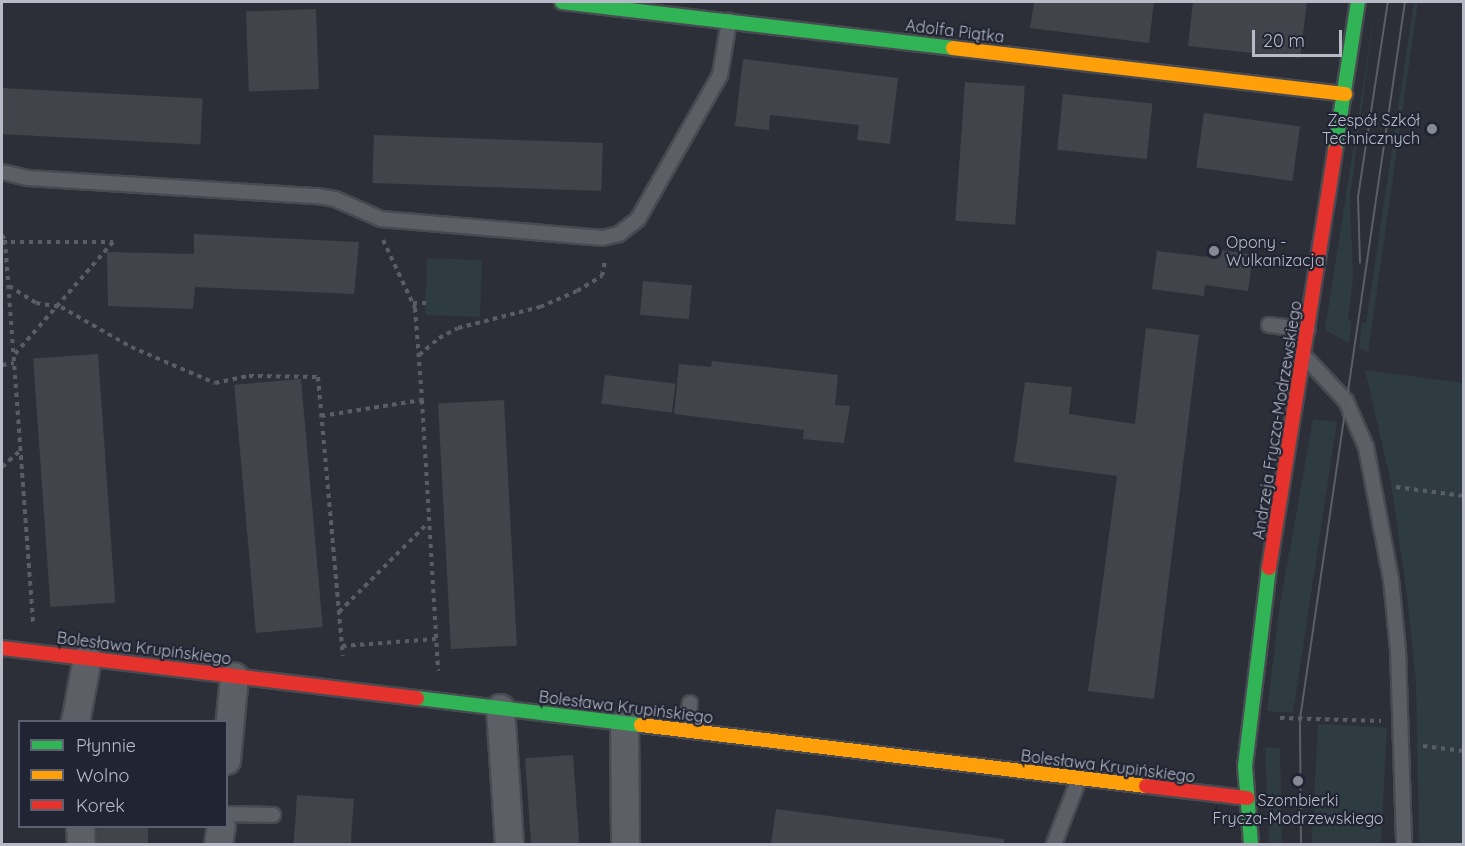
<!DOCTYPE html>
<meta charset="utf-8">
<style>
body{margin:0}
#map{position:relative;width:1465px;height:846px;overflow:hidden;background:#2c2f38;font-family:Quicksand,sans-serif}
div>[style]{position:absolute}
.green>*{inset:0;background:#2e3b40;transform-origin:0 0}
.building>*{inset:0;background:#42444b;transform-origin:0 0}
.path>*{height:4px;margin-top:-2px;transform-origin:0;background:repeating-linear-gradient(90deg,#5b5d64 0 4.5px,transparent 0 9px)}
.roads{filter:drop-shadow(2px 0 #484a51) drop-shadow(-2px 0 #484a51) drop-shadow(0 2px #484a51) drop-shadow(0 -2px #484a51)}
.lane>*{height:14px;margin:-7px;padding:0 7px;transform-origin:7px;border-radius:7px;background:#5d5f66}
.street>*{height:27px;margin:-13.5px;padding:0 13.5px;transform-origin:13.5px;border-radius:13.5px;background:#5d5f66}
.fast>*{height:14px;margin:-7px;padding:0 7px;transform-origin:7px;border-radius:7px;background:#30b455}
.slow>*{height:14px;margin:-7px;padding:0 7px;transform-origin:7px;border-radius:7px;background:#ff9f0a}
.jam>*{height:14px;margin:-7px;padding:0 7px;transform-origin:7px;border-radius:7px;background:#e5322d}
.tram>*{height:1.5px;margin:-0.75px;padding:0 0.75px;transform-origin:0.75px;border-radius:0.75px;background:#5b5e64}
.dots>*{width:16px;height:16px;translate:-50% -50%;box-sizing:border-box;border:3px solid #212432;border-radius:50%}
span{translate:-50% -50%;white-space:nowrap;text-align:center;line-height:1.15;-webkit-text-stroke:4.5px #212432;paint-order:stroke}
.street-label{font-size:16px;color:#b8bbc7}
.poi-label{font-size:16px;color:#b8bbc7}
.right{translate:-100% -50%;text-align:right}
.left{translate:0 -50%;text-align:left}
.frame{position:absolute;inset:0;border:3px solid #b8bbc7;pointer-events:none}
.legend{position:absolute;left:18px;top:720px;width:210px;height:108px;box-sizing:border-box;background:#212432;border:2px solid #5d606e;margin:0;padding:8px 10px;list-style:none;font-size:18px;color:#b8bbc7}
.legend li{display:flex;align-items:center;gap:12px;height:30px}
.legend b{width:30px;border:2px solid #5d606e}
.scale{position:absolute;left:1252px;top:30px;width:90px;height:27px;box-sizing:border-box;border:3px solid #b8bbc7;border-top:0;padding-left:8px;font-size:18px;line-height:21px;white-space:nowrap;color:#b8bbc7;-webkit-text-stroke:4px #212432;paint-order:stroke}
</style>
<div id="map">
<div class="green">
<i style="clip-path:polygon(1376px 2px,1350px 196px,1353px 278px,1348px 320px,1352px 321px,1349px 343px,1325px 330px)"></i>
<i style="clip-path:polygon(1414px 2px,1418px 2px,1368px 353px,1359px 348px,1362px 323px,1366px 323px)"></i>
<i style="left:427px;top:258px;width:55px;height:57px;rotate:2deg"></i>
<i style="clip-path:polygon(1365px 370px,1463px 383px,1463px 844px,1419px 844px,1416px 683px,1407px 596px,1391px 483px)"></i>
<i style="clip-path:polygon(1313px 419px,1337px 422px,1293px 713px,1267px 711px,1279px 610px)"></i>
<i style="left:1318px;top:724px;width:69px;height:120px;rotate:3deg"></i>
<i style="clip-path:polygon(1265px 747px,1280px 748px,1282px 844px,1269px 844px)"></i>
</div>
<div class="building">
<i style="clip-path:polygon(1034px 2px,1154px 2px,1149px 43px,1030px 28px)"></i>
<i style="clip-path:polygon(1193px 2px,1307px 2px,1300px 58px,1188px 46px)"></i>
<i style="left:316px;top:9px;width:80px;height:70px;rotate:88deg"></i>
<i style="clip-path:polygon(743px 59px,898px 78px,890px 144px,857px 140px,859px 125px,770px 115px,769px 130px,735px 126px)"></i>
<i style="left:965px;top:82px;width:60px;height:139px;rotate:4deg"></i>
<i style="left:2px;top:88px;width:201px;height:46px;rotate:3deg"></i>
<i style="left:1063px;top:94px;width:90px;height:56px;rotate:6deg"></i>
<i style="left:1204px;top:113px;width:97px;height:55px;rotate:8deg"></i>
<i style="left:374px;top:135px;width:229px;height:48px;rotate:2deg"></i>
<i style="clip-path:polygon(194px 234px,359px 242px,354px 294px,195px 287px,193px 309px,108px 306px,107px 252px,194px 254px)"></i>
<i style="clip-path:polygon(1209px 248px,1253px 255px,1248px 291px,1205px 285px,1204px 296px,1152px 289px,1157px 251px,1207px 257px)"></i>
<i style="left:643px;top:281px;width:49px;height:34px;rotate:5deg"></i>
<i style="clip-path:polygon(1146px 328px,1199px 335px,1154px 699px,1088px 691px,1117px 476px,1014px 462px,1025px 382px,1072px 387px,1069px 414px,1135px 424px)"></i>
<i style="left:98px;top:354px;width:249px;height:65px;rotate:86deg"></i>
<i style="clip-path:polygon(712px 361px,838px 375px,835px 405px,850px 406px,844px 443px,803px 439px,804px 430px,674px 414px,679px 364px,711px 367px)"></i>
<i style="left:605px;top:375px;width:71px;height:29px;rotate:7deg"></i>
<i style="left:301px;top:379px;width:249px;height:67px;rotate:85deg"></i>
<i style="left:504px;top:400px;width:246px;height:66px;rotate:87deg"></i>
<i style="left:573px;top:755px;width:89px;height:48px;rotate:86deg"></i>
<i style="left:297px;top:795px;width:57px;height:49px;rotate:4deg"></i>
<i style="clip-path:polygon(776px 809px,1004px 839px,1004px 844px,771px 844px)"></i>
<i style="left:97px;top:826px;width:51px;height:18px"></i>
</div>
<div class="path">
<i style="left:2px;top:235px;width:6px;rotate:59deg"></i>
<i style="left:5px;top:240px;width:383px;rotate:85.8deg"></i>
<i style="left:383px;top:240px;width:75px;rotate:64.8deg"></i>
<i style="left:415px;top:308px;width:92px;rotate:85.6deg"></i>
<i style="left:2px;top:242px;width:111px"></i>
<i style="left:113px;top:242px;width:150px;rotate:131.2deg"></i>
<i style="left:9px;top:286px;width:32px;rotate:32deg"></i>
<i style="left:36px;top:303px;width:25px;rotate:9deg"></i>
<i style="left:61px;top:307px;width:81px;rotate:29.7deg"></i>
<i style="left:131px;top:347px;width:91px;rotate:23.2deg"></i>
<i style="left:215px;top:383px;width:35px;rotate:-12deg"></i>
<i style="left:249px;top:376px;width:69px;rotate:0.8deg"></i>
<i style="left:318px;top:377px;width:280px;rotate:84.9deg"></i>
<i style="left:413px;top:303px;width:13px"></i>
<i style="left:419px;top:355px;width:26px;rotate:-40deg"></i>
<i style="left:439px;top:338px;width:21px;rotate:-28deg"></i>
<i style="left:458px;top:328px;width:85px;rotate:-14.4deg"></i>
<i style="left:540px;top:307px;width:40px;rotate:-23.4deg"></i>
<i style="left:577px;top:291px;width:29px;rotate:-31deg"></i>
<i style="left:602px;top:276px;width:16px;rotate:-79deg"></i>
<i style="left:2px;top:365px;width:12px;rotate:-9deg"></i>
<i style="left:321px;top:416px;width:102px;rotate:-9deg"></i>
<i style="left:422px;top:400px;width:271px;rotate:86.6deg"></i>
<i style="left:2px;top:467px;width:25px;rotate:-42deg"></i>
<i style="left:1396px;top:487px;width:69px;rotate:7.5deg"></i>
<i style="left:339px;top:612px;width:126px;rotate:-45deg"></i>
<i style="left:342px;top:646px;width:94px;rotate:-4.3deg"></i>
<i style="left:1280px;top:718px;width:101px;rotate:1.7deg"></i>
<i style="left:1423px;top:746px;width:41px;rotate:7deg"></i>
</div>
<div class="roads">
<div class="lane">
<i style="left:2px;top:172px;width:27px;rotate:13deg"></i>
<i style="left:28px;top:178px;width:290px;rotate:3.6deg"></i>
<i style="left:317px;top:196px;width:18px;rotate:9deg"></i>
<i style="left:335px;top:199px;width:50px;rotate:23.5deg"></i>
<i style="left:381px;top:219px;width:222px;rotate:4.9deg"></i>
<i style="left:602px;top:238px;width:17px;rotate:-13deg"></i>
<i style="left:619px;top:234px;width:24px;rotate:-38deg"></i>
<i style="left:638px;top:219px;width:166px;rotate:-60.3deg"></i>
<i style="left:720px;top:75px;width:55px;rotate:-80.5deg"></i>
<i style="left:1269px;top:325px;width:39px;rotate:7deg"></i>
<i style="left:1306px;top:358px;width:59px;rotate:47.1deg"></i>
<i style="left:1346px;top:401px;width:50px;rotate:66.5deg"></i>
<i style="left:1366px;top:447px;width:134px;rotate:79.3deg"></i>
<i style="left:1391px;top:579px;width:71px;rotate:84.4deg"></i>
<i style="left:1398px;top:650px;width:194px;rotate:88.2deg"></i>
<i style="left:687px;top:731px;width:28px;rotate:-84deg"></i>
<i style="left:226px;top:814px;width:47px;rotate:1.2deg"></i>
<i style="left:1054px;top:844px;width:70px;rotate:-69deg"></i>
</div>
<div class="street">
<i style="left:500px;top:708px;width:136px;rotate:86.2deg"></i>
<i style="left:75px;top:722px;width:65px;rotate:-79.4deg"></i>
<i style="left:624px;top:723px;width:121px;rotate:89.5deg"></i>
<i style="left:226px;top:760px;width:84px;rotate:-84.6deg"></i>
<i style="left:80px;top:826px;width:18px;rotate:87deg"></i>
<i style="left:218px;top:844px;width:18px;rotate:-81deg"></i>
</div>
<div class="fast">
<i style="left:562px;top:2px;width:394px;rotate:6.7deg"></i>
<i style="left:1335px;top:150px;width:150px;rotate:-81.2deg"></i>
<i style="left:417px;top:698px;width:226px;rotate:6.9deg"></i>
<i style="left:1251px;top:844px;width:78px;rotate:-94.4deg"></i>
<i style="left:1245px;top:766px;width:199px;rotate:-83.1deg"></i>
</div>
<div class="slow">
<i style="left:953px;top:48px;width:395px;rotate:6.7deg"></i>
<i style="left:641px;top:725px;width:509px;rotate:6.89deg"></i>
</div>
<div class="jam">
<i style="left:1269px;top:568px;width:423px;rotate:-81deg"></i>
<i style="left:2px;top:648px;width:418px;rotate:6.9deg"></i>
<i style="left:1146px;top:786px;width:102px;rotate:6.8deg"></i>
</div>
</div>
<div class="tram">
<i style="left:1360px;top:263px;width:66px;rotate:-91.7deg"></i>
<i style="left:1358px;top:197px;width:197px;rotate:-81.3deg"></i>
<i style="left:1301px;top:844px;width:125px;rotate:-90.5deg"></i>
<i style="left:1300px;top:719px;width:725px;rotate:-81.67deg"></i>
</div>
<div class="dots">
<i style="left:1432px;top:129px;background:#878a95"></i>
<i style="left:1214px;top:251px;background:#878a95"></i>
<i style="left:1298px;top:781px;background:#878a95"></i>
</div>
<div class="street-label">
<span style="left:955px;top:31px;rotate:7deg">Adolfa Piątka</span>
<span style="left:1277px;top:420px;rotate:-81deg">Andrzeja Frycza-Modrzewskiego</span>
<span style="left:144px;top:648px;rotate:7deg">Bolesława Krupińskiego</span>
<span style="left:626px;top:707px;rotate:7deg">Bolesława Krupińskiego</span>
<span style="left:1108px;top:766px;rotate:7deg">Bolesława Krupińskiego</span>
</div>
<div class="poi-label">
<span class="right" style="left:1420px;top:129px">Zespół Szkół<br>Technicznych</span>
<span class="left" style="left:1226px;top:251px">Opony -<br>Wulkanizacja</span>
<span style="left:1298px;top:809px">Szombierki<br>Frycza-Modrzewskiego</span>
</div>
<div class="frame"></div>
<ul class="legend">
<li><b style="height:8px;background:#30b455"></b>Płynnie</li>
<li><b style="height:8px;background:#ff9f0a"></b>Wolno</li>
<li><b style="height:8px;background:#e5322d"></b>Korek</li>
</ul>
<div class="scale">20 m</div>
</div>
